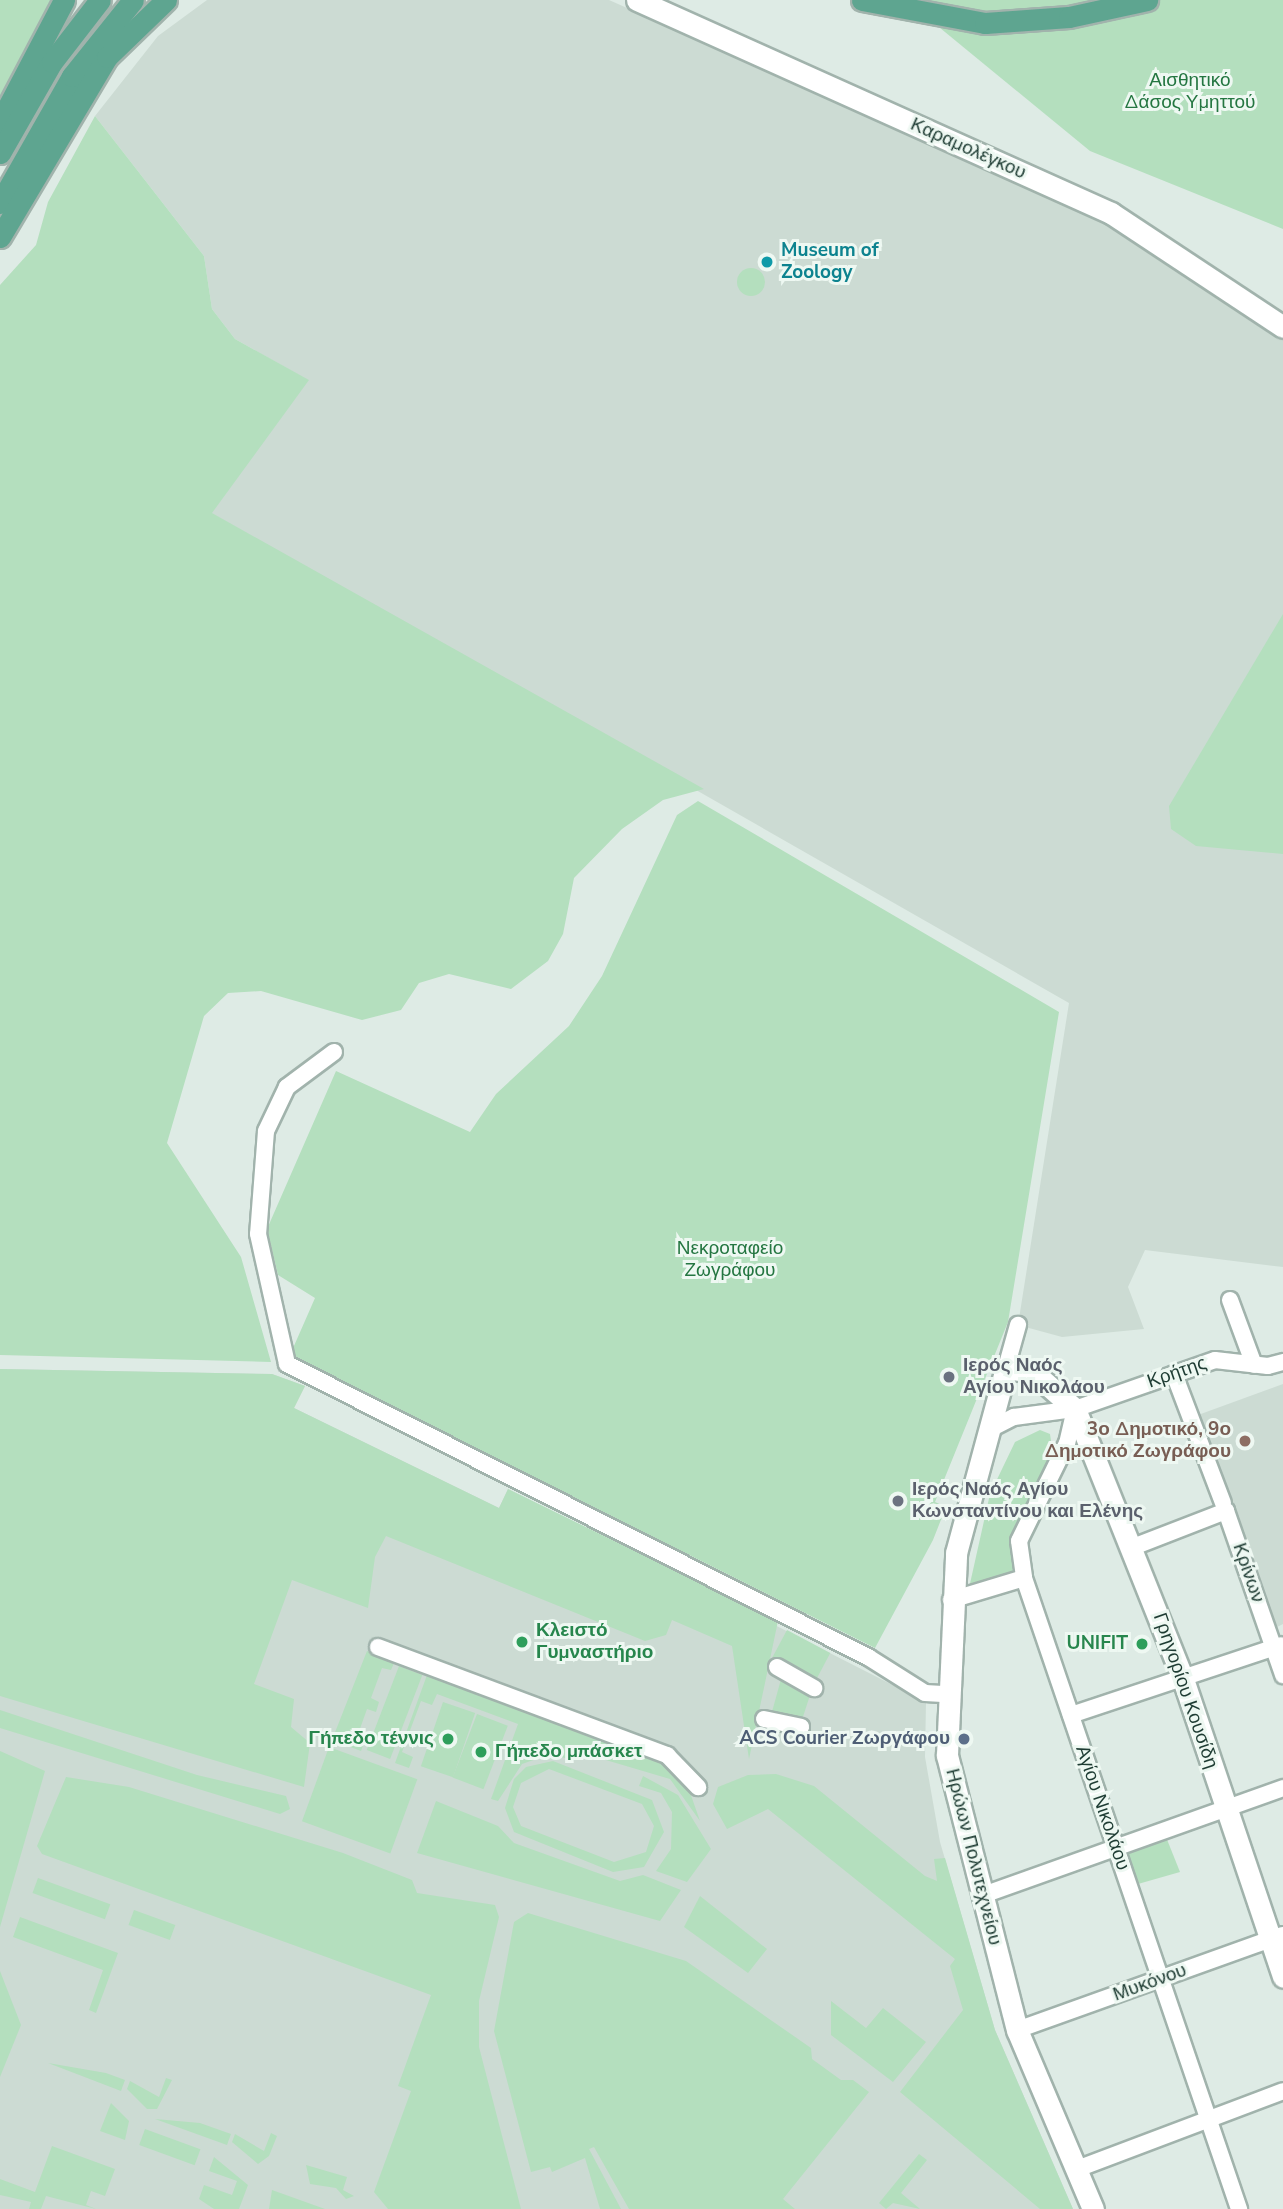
<!DOCTYPE html>
<meta charset="utf-8">
<style>
body{margin:0}
#map{position:relative;width:1283px;height:2209px;overflow:hidden;background:#deebe5;font-family:"Nunito Sans",sans-serif}
div>[style]{position:absolute}
.built>*{inset:0;background:#ccdbd3}
.green>*{inset:0;background:#b4dfbe;transform-origin:0 0}
.round{border-radius:50%}
.roads{filter:drop-shadow(2px 0 #a1b3ac) drop-shadow(-2px 0 #a1b3ac) drop-shadow(0 2px #a1b3ac) drop-shadow(0 -2px #a1b3ac)}
.street>*{height:16px;margin:-8px;padding:0 8px;transform-origin:8px;border-radius:8px;background:#fff}
.secondary>*{height:21px;margin:-10.5px;padding:0 10.5px;transform-origin:10.5px;border-radius:10.5px;background:#fff}
.primary>*{height:21px;margin:-10.5px;padding:0 10.5px;transform-origin:10.5px;border-radius:10.5px;background:#5ea590}
.dots>*{width:19px;height:19px;translate:-50% -50%;box-sizing:border-box;border:4px solid #eef8f2;border-radius:50%}
span{translate:-50% -50%;white-space:nowrap;text-align:center;line-height:1.15;-webkit-text-stroke:6px #eef8f2;paint-order:stroke}
.park-label{font-size:19px;color:#247641}
.street-label{font-size:19px;color:#1e3c33}
.culture-label{font-size:19px;color:#0d838f;font-weight:700}
.left{translate:0 -50%;text-align:left}
.worship-label{font-size:19px;color:#5b616d;font-weight:700}
.education-label{font-size:19px;color:#785e54;font-weight:700}
.right{translate:-100% -50%;text-align:right}
.leisure-label{font-size:19px;color:#27864d;font-weight:700}
.service-label{font-size:19px;color:#4e5e75;font-weight:700}
</style>
<div id="map">
<div class="built">
<i style="clip-path:polygon(207px 0,609px 0,1154px 241px,1283px 330px,1283px 1267px,1145px 1250px,1128px 1287px,1144px 1329px,1062px 1337px,1018px 1325px,1069px 1003px,211px 513px,308px 380px,235px 339px,212px 309px,204px 256px,95px 116px,158px 36px)"></i>
<i style="clip-path:polygon(0 1369px,272px 1374px,305px 1386px,294px 1408px,499px 1508px,508px 1489px,926px 1702px,925px 1757px,940px 1842px,995px 2030px,1073px 2209px,0 2209px)"></i>
<i style="clip-path:polygon(1283px 1384px,1283px 1624px,1277px 1627px,1198px 1415px)"></i>
</div>
<div class="green">
<i style="clip-path:polygon(0 0,55px 0,0 99px)"></i>
<i style="clip-path:polygon(906px 0,1283px 0,1283px 229px,1090px 151px)"></i>
<i style="clip-path:polygon(95px 116px,204px 256px,212px 309px,235px 339px,309px 380px,212px 513px,704px 789px,663px 800px,622px 829px,574px 878px,563px 934px,548px 961px,511px 989px,449px 974px,419px 983px,401px 1010px,362px 1020px,261px 991px,228px 993px,204px 1016px,167px 1143px,241px 1257px,271px 1362px,0 1355px,0 285px,36px 245px,48px 202px)"></i>
<i class="round" style="left:737px;top:268px;width:28px;height:28px"></i>
<i style="clip-path:polygon(1283px 614px,1283px 854px,1196px 846px,1171px 829px,1169px 806px)"></i>
<i style="clip-path:polygon(698px 801px,1059px 1012px,1008px 1322px,935px 1502px,946px 1507px,933px 1540px,875px 1648px,290px 1355px,315px 1298px,278px 1275px,267px 1229px,336px 1071px,470px 1132px,496px 1094px,569px 1026px,602px 976px,677px 815px)"></i>
<i style="clip-path:polygon(0 1369px,272px 1374px,305px 1386px,294px 1408px,499px 1508px,508px 1489px,778px 1621px,749px 1759px,732px 1646px,672px 1620px,666px 1635px,645px 1641px,386px 1536px,375px 1557px,368px 1608px,292px 1580px,254px 1684px,294px 1699px,291px 1727px,310px 1743px,304px 1787px,0 1696px)"></i>
<i style="clip-path:polygon(1040px 1430px,1050px 1434px,1053px 1455px,1011px 1542px,1014px 1573px,969px 1588px,990px 1494px,1015px 1442px)"></i>
<i style="left:787px;top:1630px;width:49px;height:31px;rotate:28deg"></i>
<i style="clip-path:polygon(367px 1651px,655px 1758px,686px 1781px,700px 1821px,670px 1779px,572px 1750px,568px 1759px,551px 1754px,522px 1764px,498px 1801px,491px 1799px,518px 1724px,437px 1694px,432px 1705px,421px 1701px,402px 1752px,413px 1757px,409px 1768px,395px 1763px,427px 1675px,394px 1663px,391px 1670px,382px 1668px,371px 1698px,379px 1702px,376px 1712px,367px 1709px,356px 1740px,364px 1743px,361px 1751px,332px 1740px)"></i>
<i style="left:399px;top:1666px;width:25px;height:90px;rotate:21deg"></i>
<i style="clip-path:polygon(783px 1672px,812px 1689px,800px 1726px,770px 1719px)"></i>
<i style="left:443px;top:1702px;width:34px;height:68px;rotate:19deg"></i>
<i style="clip-path:polygon(0 1710px,197px 1775px,286px 1796px,290px 1809px,280px 1814px,0 1728px)"></i>
<i style="left:477px;top:1714px;width:33px;height:68px;rotate:21deg"></i>
<i style="left:329px;top:1747px;width:94px;height:79px;rotate:20deg"></i>
<i style="clip-path:polygon(0 1751px,45px 1771px,0 1927px)"></i>
<i style="clip-path:polygon(evenodd,553px 1761px,652px 1800px,664px 1832px,644px 1867px,613px 1872px,514px 1832px,505px 1808px,514px 1779px,526px 1767px,553px 1761px,549px 1769px,642px 1804px,654px 1826px,646px 1852px,614px 1862px,521px 1826px,513px 1807px,521px 1783px,549px 1769px)"></i>
<i style="clip-path:polygon(776px 1774px,814px 1786px,925px 1876px,937px 1881px,934px 1859px,945px 1858px,995px 2030px,1073px 2209px,1040px 2209px,900px 2092px,963px 2010px,950px 1966px,955px 1959px,768px 1809px,727px 1829px,713px 1804px,718px 1787px,748px 1775px)"></i>
<i style="clip-path:polygon(643px 1776px,678px 1795px,711px 1849px,687px 1882px,656px 1871px,671px 1849px,672px 1812px,661px 1793px,639px 1786px)"></i>
<i style="clip-path:polygon(66px 1777px,129px 1787px,343px 1853px,412px 1880px,417px 1893px,495px 1905px,499px 1917px,479px 2001px,479px 2047px,521px 2209px,388px 2209px,374px 2192px,411px 2091px,398px 2086px,431px 1995px,42px 1854px,37px 1846px)"></i>
<i style="clip-path:polygon(436px 1801px,498px 1826px,514px 1843px,620px 1881px,643px 1875px,681px 1890px,660px 1921px,417px 1853px)"></i>
<i style="clip-path:polygon(1164px 1832px,1180px 1872px,1131px 1886px,1119px 1850px)"></i>
<i style="left:38px;top:1878px;width:77px;height:16px;rotate:20deg"></i>
<i style="clip-path:polygon(700px 1896px,767px 1949px,748px 1973px,684px 1927px)"></i>
<i style="left:134px;top:1910px;width:44px;height:16px;rotate:20deg"></i>
<i style="clip-path:polygon(528px 1913px,686px 1961px,811px 2048px,812px 2059px,841px 2080px,853px 2080px,869px 2092px,783px 2199px,795px 2209px,629px 2209px,594px 2147px,589px 2149px,621px 2209px,600px 2209px,585px 2158px,552px 2172px,550px 2167px,531px 2172px,494px 2031px,514px 1922px)"></i>
<i style="clip-path:polygon(20px 1917px,118px 1953px,96px 2013px,89px 2010px,103px 1970px,13px 1937px)"></i>
<i style="clip-path:polygon(0 1971px,21px 2025px,0 2077px)"></i>
<i style="clip-path:polygon(831px 2001px,866px 2028px,883px 2008px,926px 2042px,893px 2082px,831px 2035px)"></i>
<i style="clip-path:polygon(48px 2063px,106px 2073px,125px 2080px,121px 2091px)"></i>
<i style="clip-path:polygon(166px 2078px,172px 2080px,157px 2109px,147px 2109px,127px 2089px,130px 2081px,159px 2097px)"></i>
<i style="clip-path:polygon(111px 2103px,129px 2121px,125px 2140px,100px 2131px)"></i>
<i style="clip-path:polygon(155px 2119px,200px 2123px,231px 2134px,227px 2145px)"></i>
<i style="left:145px;top:2129px;width:59px;height:17px;rotate:20deg"></i>
<i style="clip-path:polygon(271px 2133px,277px 2136px,269px 2156px,258px 2164px,232px 2142px,235px 2134px,264px 2151px)"></i>
<i style="clip-path:polygon(52px 2146px,115px 2169px,105px 2196px,91px 2191px,86px 2205px,96px 2209px,46px 2196px,41px 2209px,29px 2209px,31px 2202px,0 2195px,0 2179px,35px 2192px)"></i>
<i style="clip-path:polygon(919px 2154px,927px 2160px,901px 2193px,920px 2209px,893px 2203px,886px 2209px,879px 2203px)"></i>
<i style="clip-path:polygon(214px 2157px,248px 2185px,239px 2209px,214px 2209px,199px 2199px,204px 2185px,232px 2195px,237px 2181px,209px 2171px)"></i>
<i style="clip-path:polygon(306px 2165px,347px 2177px,343px 2190px,354px 2196px,346px 2199px,336px 2188px,310px 2184px)"></i>
<i style="clip-path:polygon(272px 2190px,325px 2209px,269px 2209px)"></i>
</div>
<div class="roads">
<div class="street">
<i style="left:334px;top:1052px;width:59px;rotate:143.3deg"></i>
<i style="left:287px;top:1087px;width:49px;rotate:115.5deg"></i>
<i style="left:266px;top:1131px;width:103px;rotate:94.4deg"></i>
<i style="left:258px;top:1234px;width:133px;rotate:77.4deg"></i>
<i style="left:287px;top:1364px;width:651px;rotate:26.76deg"></i>
<i style="left:868px;top:1657px;width:67px;rotate:32.3deg"></i>
<i style="left:925px;top:1693px;width:22px;rotate:3deg"></i>
<i style="left:1230px;top:1300px;width:69px;rotate:69.7deg"></i>
<i style="left:1006px;top:1368px;width:45px;rotate:-74.4deg"></i>
<i style="left:1174px;top:1374px;width:138px;rotate:69.2deg"></i>
<i style="left:1075px;top:1409px;width:35px;rotate:103deg"></i>
<i style="left:1067px;top:1443px;width:109px;rotate:116.1deg"></i>
<i style="left:1019px;top:1541px;width:37px;rotate:82deg"></i>
<i style="left:1024px;top:1578px;width:667px;rotate:71.18deg"></i>
<i style="left:988px;top:1430px;width:29px;rotate:-27deg"></i>
<i style="left:1014px;top:1417px;width:62px;rotate:-7.5deg"></i>
<i style="left:1075px;top:1409px;width:148px;rotate:-19.3deg"></i>
<i style="left:1215px;top:1360px;width:53px;rotate:6.5deg"></i>
<i style="left:1268px;top:1366px;width:16px;rotate:-15deg"></i>
<i style="left:1133px;top:1547px;width:100px;rotate:-21.2deg"></i>
<i style="left:1226px;top:1511px;width:174px;rotate:70.8deg"></i>
<i style="left:951px;top:1600px;width:76px;rotate:-16.8deg"></i>
<i style="left:378px;top:1647px;width:309px;rotate:20.5deg"></i>
<i style="left:667px;top:1755px;width:45px;rotate:45.9deg"></i>
<i style="left:777px;top:1667px;width:43px;rotate:29.6deg"></i>
<i style="left:1071px;top:1715px;width:221px;rotate:-18.4deg"></i>
<i style="left:764px;top:1719px;width:38px;rotate:12deg"></i>
<i style="left:983px;top:1895px;width:319px;rotate:-19.6deg"></i>
<i style="left:1017px;top:2030px;width:282px;rotate:-19.7deg"></i>
<i style="left:1077px;top:2169px;width:220px;rotate:-20.7deg"></i>
</div>
<div class="secondary">
<i style="left:637px;top:0;width:520px;rotate:24.2deg"></i>
<i style="left:1111px;top:213px;width:206px;rotate:33.5deg"></i>
<i style="left:1093px;top:2209px;width:194px;rotate:-113deg"></i>
<i style="left:1017px;top:2030px;width:284px;rotate:-104.3deg"></i>
<i style="left:947px;top:1755px;width:202px;rotate:-87.4deg"></i>
<i style="left:956px;top:1553px;width:192px;rotate:-74.9deg"></i>
<i style="left:1006px;top:1368px;width:27px;rotate:8deg"></i>
<i style="left:1033px;top:1372px;width:56px;rotate:41.4deg"></i>
<i style="left:1075px;top:1409px;width:291px;rotate:68.2deg"></i>
<i style="left:1183px;top:1679px;width:314px;rotate:71.4deg"></i>
</div>
<div class="primary">
<i style="left:862px;top:0;width:125px;rotate:10.6deg"></i>
<i style="left:985px;top:23px;width:84px;rotate:-4.1deg"></i>
<i style="left:1069px;top:17px;width:80px;rotate:-12.3deg"></i>
<i style="left:0;top:122px;width:138px;rotate:-62.3deg"></i>
<i style="left:0;top:153px;width:105px;rotate:-60.3deg"></i>
<i style="left:52px;top:62px;width:78px;rotate:-52.3deg"></i>
<i style="left:0;top:203px;width:146px;rotate:-60.4deg"></i>
<i style="left:72px;top:76px;width:97px;rotate:-51.2deg"></i>
<i style="left:0;top:237px;width:209px;rotate:-59.3deg"></i>
<i style="left:107px;top:57px;width:82px;rotate:-44deg"></i>
</div>
</div>
<div class="dots">
<i style="left:767px;top:262px;background:#0f9aa8"></i>
<i style="left:949px;top:1377px;background:#6b7280"></i>
<i style="left:1245px;top:1441px;background:#8d6e63"></i>
<i style="left:898px;top:1501px;background:#6b7280"></i>
<i style="left:522px;top:1642px;background:#2e9e5b"></i>
<i style="left:1142px;top:1644px;background:#2e9e5b"></i>
<i style="left:448px;top:1739px;background:#2e9e5b"></i>
<i style="left:964px;top:1739px;background:#5c6f8a"></i>
<i style="left:481px;top:1752px;background:#2e9e5b"></i>
</div>
<div class="park-label">
<span style="left:1190px;top:92px">Αισθητικό<br>Δάσος Υμηττού</span>
<span style="left:730px;top:1260px">Νεκροταφείο<br>Ζωγράφου</span>
</div>
<div class="street-label">
<span style="left:968px;top:149px;rotate:24deg">Καραμολέγκου</span>
<span style="left:1177px;top:1373px;rotate:-19deg">Κρήτης</span>
<span style="left:1248px;top:1573px;rotate:71deg">Κρίνων</span>
<span style="left:1185px;top:1691px;rotate:71deg">Γρηγορίου Κουσίδη</span>
<span style="left:1102px;top:1808px;rotate:71deg">Αγίου Νικολάου</span>
<span style="left:973px;top:1857px;rotate:76deg">Ηρώων Πολυτεχνείου</span>
<span style="left:1150px;top:1983px;rotate:-20deg">Μυκόνου</span>
</div>
<div class="culture-label">
<span class="left" style="left:781px;top:262px">Museum of<br>Zoology</span>
</div>
<div class="worship-label">
<span class="left" style="left:963px;top:1377px">Ιερός Ναός<br>Αγίου Νικολάου</span>
<span class="left" style="left:912px;top:1501px">Ιερός Ναός Αγίου<br>Κωνσταντίνου και Ελένης</span>
</div>
<div class="education-label">
<span class="right" style="left:1231px;top:1441px">3ο Δημοτικό, 9ο<br>Δημοτικό Ζωγράφου</span>
</div>
<div class="leisure-label">
<span class="left" style="left:536px;top:1642px">Κλειστό<br>Γυμναστήριο</span>
<span class="right" style="left:1128px;top:1644px">UNIFIT</span>
<span class="right" style="left:434px;top:1739px">Γήπεδο τέννις</span>
<span class="left" style="left:495px;top:1752px">Γήπεδο μπάσκετ</span>
</div>
<div class="service-label">
<span class="right" style="left:950px;top:1739px">ACS Courier Ζωργάφου</span>
</div>
</div>
